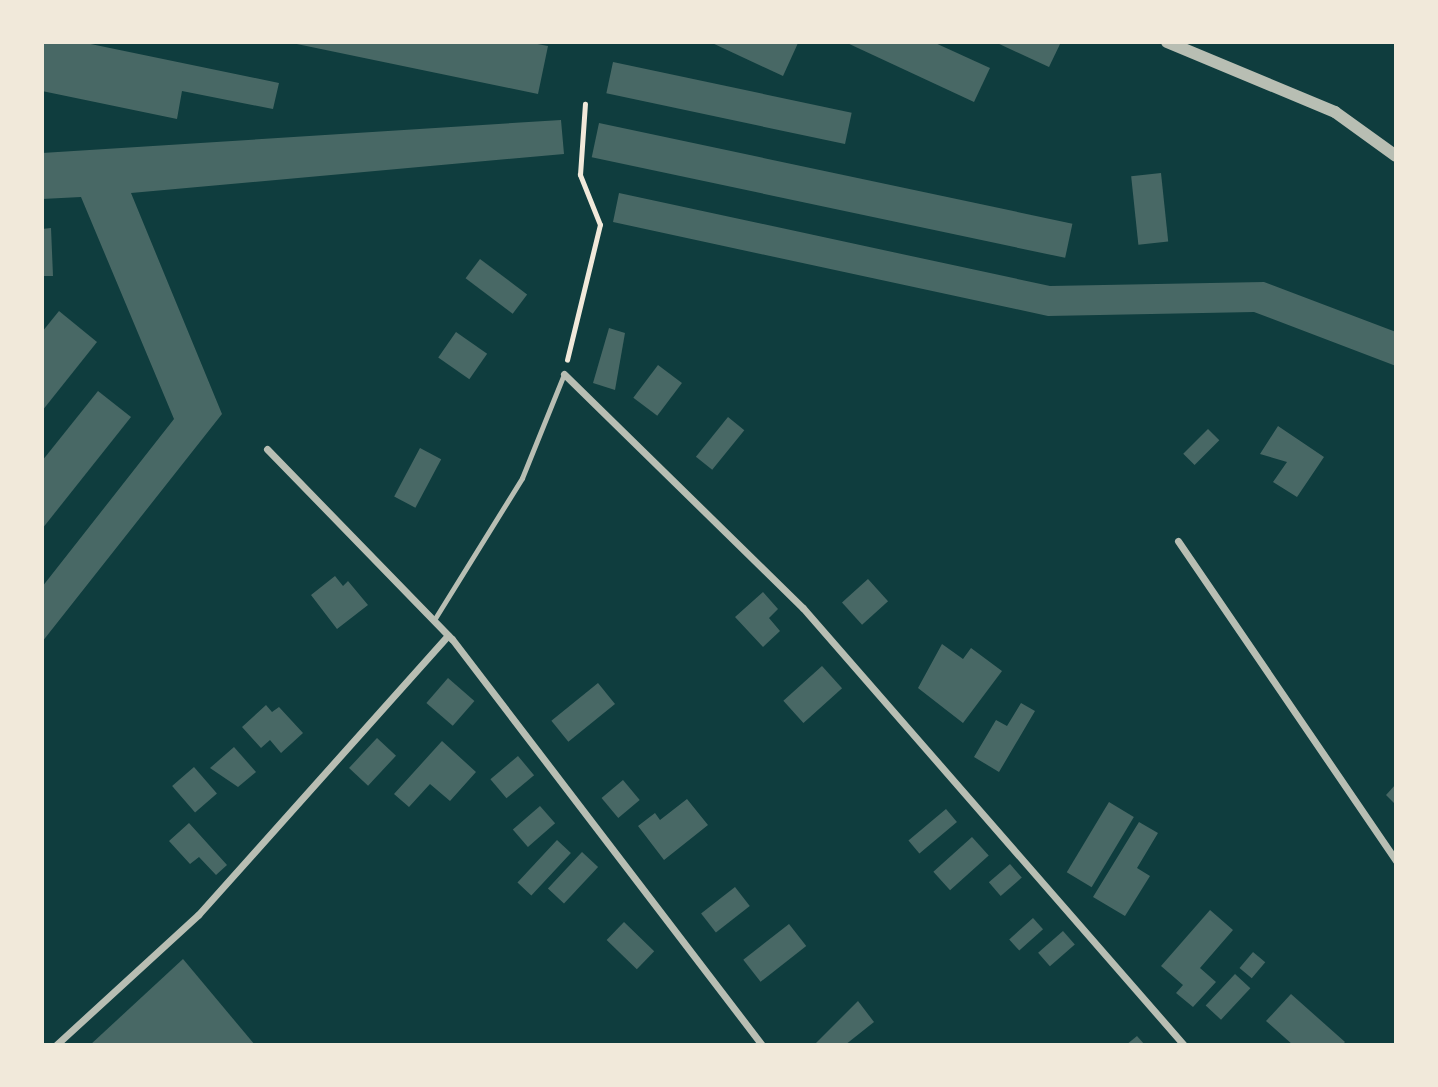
<!DOCTYPE html>
<style>
body{margin:0}
#map{position:relative;width:1438px;height:1087px;overflow:hidden;background:#0f3d3e;font-family:Overpass,sans-serif}
div>[style]{position:absolute}
.building>*{inset:0;background:#486865;transform-origin:0 0}
.path>*{height:4.5px;margin:-2.25px;padding:0 2.25px;transform-origin:2.25px;border-radius:2.25px;background:#f1e9da}
.service>*{height:5px;margin:-2.5px;padding:0 2.5px;transform-origin:2.5px;border-radius:2.5px;background:#b8beb3}
.minor>*{height:7px;margin:-3.5px;padding:0 3.5px;transform-origin:3.5px;border-radius:3.5px;background:#b8beb3}
.tertiary>*{height:12px;margin:-6px;padding:0 6px;transform-origin:6px;border-radius:6px;background:#b8beb3}
span{translate:-50% -50%;white-space:nowrap;text-align:center;line-height:1.15;-webkit-text-stroke:6px #f1e9da;paint-order:stroke}
.frame{position:absolute;inset:0;border:44px solid #f1e9da;pointer-events:none}
</style>
<div id="map">
<div class="building">
<i style="clip-path:polygon(42px 42px,81px 42px,279px 83px,273px 109px,182px 91px,177px 119px,42px 91px)"></i>
<i style="clip-path:polygon(527px 42px,548px 46px,538px 94px,292px 43px)"></i>
<i style="clip-path:polygon(710px 42px,796px 42px,798px 43px,783px 76px)"></i>
<i style="clip-path:polygon(845px 42px,933px 42px,990px 68px,974px 102px)"></i>
<i style="clip-path:polygon(995px 42px,1061px 42px,1049px 67px)"></i>
<i style="left:613px;top:62px;width:244px;height:32px;rotate:12deg"></i>
<i style="clip-path:polygon(561px 120px,564px 154px,131px 193px,222px 414px,42px 642px,42px 587px,174px 419px,81px 197px,42px 199px,42px 153px)"></i>
<i style="left:599px;top:123px;width:484px;height:35px;rotate:12deg"></i>
<i style="left:1161px;top:173px;width:69px;height:30px;rotate:84deg"></i>
<i style="clip-path:polygon(619px 193px,1050px 286px,1264px 282px,1396px 332px,1396px 366px,1254px 312px,1048px 316px,613px 222px)"></i>
<i style="clip-path:polygon(51px 228px,53px 276px,42px 276px,42px 229px)"></i>
<i style="left:480px;top:259px;width:59px;height:24px;rotate:37deg"></i>
<i style="clip-path:polygon(59px 311px,97px 342px,42px 411px,42px 332px)"></i>
<i style="clip-path:polygon(609px 328px,625px 333px,615px 390px,593px 383px)"></i>
<i style="left:456px;top:332px;width:38px;height:31px;rotate:35deg"></i>
<i style="left:658px;top:365px;width:30px;height:41px;rotate:37deg"></i>
<i style="clip-path:polygon(98px 391px,131px 417px,42px 529px,42px 461px)"></i>
<i style="left:728px;top:417px;width:21px;height:51px;rotate:39deg"></i>
<i style="clip-path:polygon(1278px 426px,1324px 457px,1297px 497px,1273px 482px,1287px 462px,1260px 454px)"></i>
<i style="left:1208px;top:429px;width:16px;height:35px;rotate:45deg"></i>
<i style="left:420px;top:448px;width:24px;height:55px;rotate:28deg"></i>
<i style="clip-path:polygon(335px 576px,343px 586px,348px 581px,368px 605px,337px 629px,311px 595px)"></i>
<i style="left:868px;top:579px;width:30px;height:35px;rotate:48deg"></i>
<i style="clip-path:polygon(763px 592px,778px 609px,769px 618px,780px 631px,763px 647px,735px 617px)"></i>
<i style="clip-path:polygon(942px 644px,963px 659px,971px 648px,1002px 671px,963px 723px,918px 688px)"></i>
<i style="left:822px;top:666px;width:30px;height:52px;rotate:48deg"></i>
<i style="left:448px;top:678px;width:35px;height:33px;rotate:41deg"></i>
<i style="left:598px;top:683px;width:27px;height:60px;rotate:51deg"></i>
<i style="clip-path:polygon(1021px 703px,1035px 711px,999px 772px,974px 757px,996px 720px,1007px 726px)"></i>
<i style="clip-path:polygon(266px 705px,272px 712px,279px 707px,303px 733px,281px 753px,270px 740px,261px 748px,242px 727px)"></i>
<i style="left:377px;top:738px;width:26px;height:41px;rotate:43deg"></i>
<i style="clip-path:polygon(442px 741px,476px 772px,450px 801px,430px 784px,409px 807px,394px 794px)"></i>
<i style="clip-path:polygon(234px 747px,256px 772px,238px 787px,210px 768px)"></i>
<i style="left:518px;top:756px;width:25px;height:36px;rotate:50deg"></i>
<i style="left:194px;top:767px;width:35px;height:29px;rotate:49deg"></i>
<i style="left:623px;top:780px;width:26px;height:28px;rotate:50deg"></i>
<i style="clip-path:polygon(1396px 784px,1396px 805px,1386px 795px)"></i>
<i style="clip-path:polygon(687px 799px,708px 825px,664px 860px,638px 826px,655px 813px,660px 820px)"></i>
<i style="left:1109px;top:802px;width:29px;height:82px;rotate:31deg"></i>
<i style="left:540px;top:806px;width:23px;height:36px;rotate:49deg"></i>
<i style="left:946px;top:809px;width:17px;height:49px;rotate:50deg"></i>
<i style="clip-path:polygon(1139px 822px,1158px 833px,1137px 868px,1150px 876px,1125px 916px,1093px 897px)"></i>
<i style="clip-path:polygon(189px 823px,227px 865px,216px 875px,199px 857px,190px 864px,169px 841px)"></i>
<i style="left:972px;top:837px;width:25px;height:52px;rotate:48deg"></i>
<i style="left:557px;top:840px;width:19px;height:58px;rotate:43deg"></i>
<i style="left:582px;top:852px;width:22px;height:50px;rotate:43deg"></i>
<i style="left:1010px;top:864px;width:18px;height:28px;rotate:49deg"></i>
<i style="left:735px;top:887px;width:24px;height:43px;rotate:52deg"></i>
<i style="clip-path:polygon(1210px 910px,1233px 930px,1200px 968px,1216px 982px,1193px 1007px,1176px 993px,1183px 985px,1161px 966px)"></i>
<i style="left:1033px;top:918px;width:15px;height:32px;rotate:48deg"></i>
<i style="left:624px;top:922px;width:42px;height:25px;rotate:44deg"></i>
<i style="left:789px;top:924px;width:28px;height:58px;rotate:52deg"></i>
<i style="left:1063px;top:931px;width:18px;height:33px;rotate:49deg"></i>
<i style="left:1253px;top:952px;width:16px;height:21px;rotate:40deg"></i>
<i style="clip-path:polygon(183px 959px,255px 1045px,90px 1045px)"></i>
<i style="left:1235px;top:974px;width:21px;height:43px;rotate:43deg"></i>
<i style="clip-path:polygon(1291px 994px,1345px 1042px,1342px 1045px,1293px 1045px,1266px 1021px)"></i>
<i style="clip-path:polygon(858px 1001px,874px 1022px,845px 1045px,814px 1045px)"></i>
<i style="clip-path:polygon(1137px 1036px,1145px 1045px,1126px 1045px)"></i>
</div>
<div class="path">
<i style="left:567px;top:360px;width:139px;rotate:-76.3deg"></i>
<i style="left:600px;top:225px;width:54px;rotate:-111.8deg"></i>
<i style="left:580px;top:175px;width:71px;rotate:-86deg"></i>
</div>
<div class="service">
<i style="left:434px;top:620px;width:167px;rotate:-58.2deg"></i>
<i style="left:522px;top:478px;width:112px;rotate:-68deg"></i>
</div>
<div class="minor">
<i style="left:564px;top:374px;width:334px;rotate:44.4deg"></i>
<i style="left:803px;top:608px;width:580px;rotate:48.92deg"></i>
<i style="left:267px;top:449px;width:265px;rotate:45.8deg"></i>
<i style="left:452px;top:639px;width:511px;rotate:52.64deg"></i>
<i style="left:1178px;top:541px;width:387px;rotate:55.7deg"></i>
<i style="left:56px;top:1045px;width:193px;rotate:-42.5deg"></i>
<i style="left:198px;top:915px;width:375px;rotate:-48.2deg"></i>
</div>
<div class="tertiary">
<i style="left:1167px;top:42px;width:182px;rotate:22.6deg"></i>
<i style="left:1335px;top:112px;width:75px;rotate:35.8deg"></i>
</div>
<div class="frame"></div>
</div>
